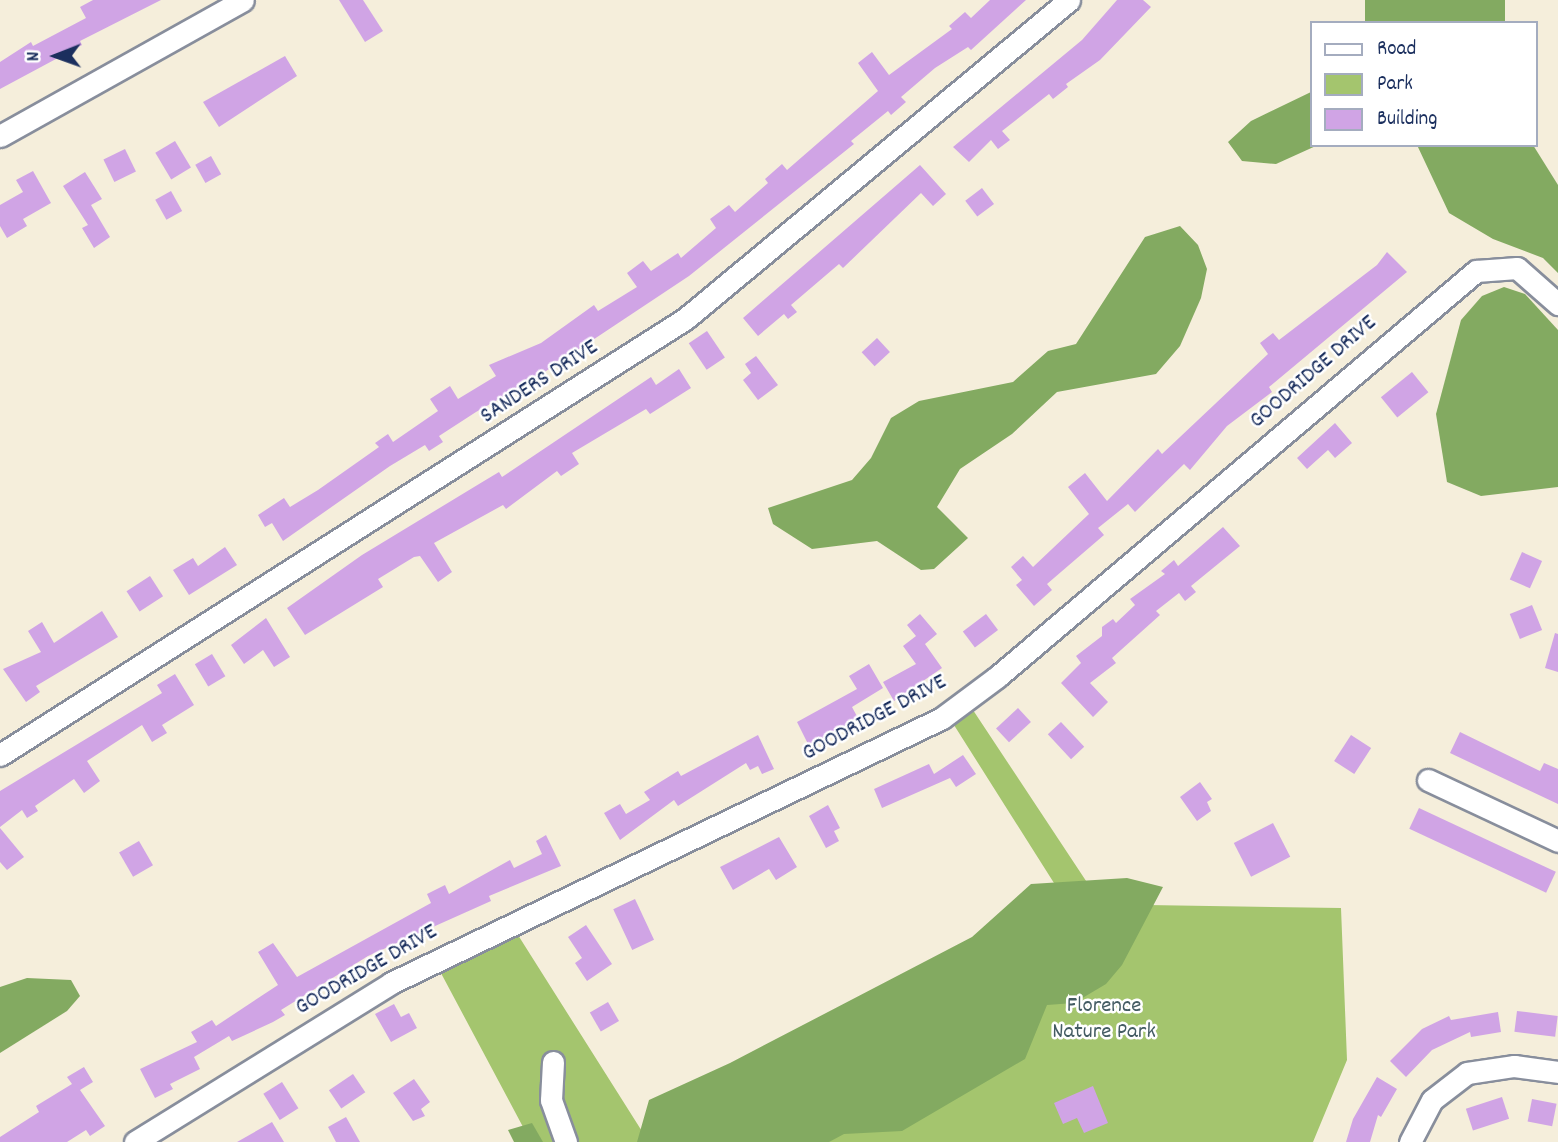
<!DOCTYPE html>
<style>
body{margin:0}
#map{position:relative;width:1558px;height:1142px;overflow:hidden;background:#f5eedb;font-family:Dekko,sans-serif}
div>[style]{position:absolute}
.green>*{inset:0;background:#a4c56e}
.forest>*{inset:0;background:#83aa61;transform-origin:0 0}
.building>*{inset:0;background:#d0a4e5;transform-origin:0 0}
.roads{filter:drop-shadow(2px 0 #888e9c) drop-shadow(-2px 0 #888e9c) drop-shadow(0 2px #888e9c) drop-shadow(0 -2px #888e9c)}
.minor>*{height:21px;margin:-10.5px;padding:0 10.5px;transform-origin:10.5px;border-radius:10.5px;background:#fff}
span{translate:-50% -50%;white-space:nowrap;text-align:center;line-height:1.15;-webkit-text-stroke:5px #fff;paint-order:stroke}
.street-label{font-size:23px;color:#1b2f5e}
.park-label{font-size:23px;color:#445c63}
.legend{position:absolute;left:1310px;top:21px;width:228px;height:126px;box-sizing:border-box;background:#fff;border:2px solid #a4acbf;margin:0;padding:9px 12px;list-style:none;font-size:21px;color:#1b2f5e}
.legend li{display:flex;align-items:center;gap:14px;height:35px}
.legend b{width:35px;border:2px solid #a4acbf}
.north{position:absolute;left:21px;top:21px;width:70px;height:70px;-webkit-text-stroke:5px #fff;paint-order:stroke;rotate:269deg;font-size:19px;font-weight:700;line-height:28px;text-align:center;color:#1b2f5e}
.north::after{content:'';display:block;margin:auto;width:24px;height:32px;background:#1b2f5e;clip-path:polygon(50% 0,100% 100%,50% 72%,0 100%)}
</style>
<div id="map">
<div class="green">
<i style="clip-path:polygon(967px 701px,1096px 896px,1147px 905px,1341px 908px,1347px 1060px,1313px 1142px,531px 1142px,434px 960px,511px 924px,645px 1136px,1066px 902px,947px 714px)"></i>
</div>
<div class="forest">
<i style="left:1365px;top:0;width:140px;height:23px"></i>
<i style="clip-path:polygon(1311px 92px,1311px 145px,1318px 145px,1276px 164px,1242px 161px,1228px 142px,1251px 121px)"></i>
<i style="clip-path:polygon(1417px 145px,1533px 145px,1558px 185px,1558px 273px,1543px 258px,1493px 239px,1449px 213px)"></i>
<i style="clip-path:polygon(1180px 226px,1198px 245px,1207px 269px,1201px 298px,1180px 346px,1156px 374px,1057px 392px,1012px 434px,960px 469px,937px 507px,968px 538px,934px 569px,921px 570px,877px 541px,812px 549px,773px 524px,768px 508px,852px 480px,871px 458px,891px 418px,919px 401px,1013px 382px,1048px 351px,1076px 344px,1145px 237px)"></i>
<i style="clip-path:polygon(1504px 287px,1525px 294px,1558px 330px,1558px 487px,1481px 496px,1447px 482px,1436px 414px,1461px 320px,1482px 296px)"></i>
<i style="clip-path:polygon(1127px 878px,1163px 887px,1122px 965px,1106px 984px,1074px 1003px,1047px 1005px,1025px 1059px,902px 1131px,844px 1134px,829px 1142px,637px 1142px,649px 1100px,730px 1063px,972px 937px,1031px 884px)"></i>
<i style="clip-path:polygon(27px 978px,71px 980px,80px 996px,67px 1011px,0 1053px,0 987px)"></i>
<i style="clip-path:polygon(532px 1123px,543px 1142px,514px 1142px,508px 1130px)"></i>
</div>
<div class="building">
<i style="clip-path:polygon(93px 0,161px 0,80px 41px,82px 45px,0 89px,0 62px,31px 42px,33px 46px,86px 18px,80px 7px)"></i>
<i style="clip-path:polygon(339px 0,363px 0,383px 31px,365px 42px)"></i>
<i style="clip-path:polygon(990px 0,1026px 0,971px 50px,968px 47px,935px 68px,901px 97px,906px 102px,891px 115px,888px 111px,851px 141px,854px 144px,689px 276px,531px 381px,476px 412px,439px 436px,443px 442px,429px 451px,425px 445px,390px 466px,283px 541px,272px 523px,265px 527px,258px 515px,284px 498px,290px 507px,318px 490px,379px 447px,375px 443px,388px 434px,393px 442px,438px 411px,430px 399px,450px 386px,458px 399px,496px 376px,489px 365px,541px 343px,594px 305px,598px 311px,637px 287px,627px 273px,643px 261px,651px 271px,678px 253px,681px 258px,716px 228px,710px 219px,729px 205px,735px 212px,768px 183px,765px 179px,782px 164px,787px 170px,878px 91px,858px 63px,872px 52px,889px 75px,952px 29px,949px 26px,965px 12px,971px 18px)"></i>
<i style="clip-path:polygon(1117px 0,1143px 0,1151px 7px,1100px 60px,1066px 84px,1068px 87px,1053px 99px,1049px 94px,1002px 131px,1010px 140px,998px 149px,991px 140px,969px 162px,953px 147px,1082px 40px)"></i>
<i style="clip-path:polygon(285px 56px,297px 76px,219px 127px,203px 102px)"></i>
<i style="left:175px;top:141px;width:31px;height:23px;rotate:59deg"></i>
<i style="left:125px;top:149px;width:25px;height:24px;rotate:64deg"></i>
<i style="left:211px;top:156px;width:21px;height:18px;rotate:61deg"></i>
<i style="clip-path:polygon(920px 165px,946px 194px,933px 206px,921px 193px,843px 268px,839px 264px,791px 305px,797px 312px,788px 319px,784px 314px,758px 336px,743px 318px)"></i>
<i style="clip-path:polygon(33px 171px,51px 203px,23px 219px,27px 226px,7px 238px,0 226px,0 205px,23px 192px,16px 180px)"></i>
<i style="clip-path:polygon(85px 172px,102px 199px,91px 205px,110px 237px,94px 248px,82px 228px,88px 225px,63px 186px)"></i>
<i style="left:982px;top:188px;width:20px;height:21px;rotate:53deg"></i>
<i style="left:171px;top:191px;width:23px;height:18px;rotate:61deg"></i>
<i style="clip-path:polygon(1387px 252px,1407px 272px,1269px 387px,1272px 392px,1227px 426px,1190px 470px,1184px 464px,1135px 512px,1128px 504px,1098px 528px,1104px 535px,1047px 584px,1052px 590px,1034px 606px,1016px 585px,1022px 580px,1011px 567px,1023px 556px,1033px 567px,1089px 514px,1068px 487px,1085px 473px,1107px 501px,1158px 449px,1162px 454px,1268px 354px,1260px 343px,1273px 333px,1279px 340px,1377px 265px)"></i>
<i style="left:707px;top:331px;width:32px;height:22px;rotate:56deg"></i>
<i style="left:877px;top:338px;width:19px;height:21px;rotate:47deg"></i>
<i style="clip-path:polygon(756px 356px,778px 385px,758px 400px,743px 380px,751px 373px,745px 364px)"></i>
<i style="clip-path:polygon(679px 369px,691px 388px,650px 414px,646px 409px,572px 453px,579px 464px,561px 476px,557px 471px,506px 509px,503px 505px,434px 543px,452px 572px,438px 582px,420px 556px,414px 557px,378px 579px,383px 587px,305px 635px,287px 608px,362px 555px,484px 481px,499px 472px,502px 477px,651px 377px,656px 385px)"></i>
<i style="left:1412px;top:372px;width:26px;height:40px;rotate:51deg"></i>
<i style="clip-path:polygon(1335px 423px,1352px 443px,1335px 458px,1328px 450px,1307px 469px,1297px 458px)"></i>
<i style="clip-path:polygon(1223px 527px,1240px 546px,1191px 586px,1196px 592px,1185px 601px,1179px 593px,1156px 611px,1160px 615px,1112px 658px,1116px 663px,1090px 683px,1108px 702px,1093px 717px,1061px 683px,1081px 663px,1076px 656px,1102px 636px,1102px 627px,1113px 619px,1116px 623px,1135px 605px,1130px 599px,1165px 574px,1161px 571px,1174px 560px,1178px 566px)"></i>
<i style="clip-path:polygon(225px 547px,237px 565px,189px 595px,173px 570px,193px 558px,198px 566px)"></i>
<i style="left:1522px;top:552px;width:22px;height:30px;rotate:24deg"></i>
<i style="left:150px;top:576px;width:24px;height:28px;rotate:57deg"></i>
<i style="left:1532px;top:605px;width:27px;height:24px;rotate:68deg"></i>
<i style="clip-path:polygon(102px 611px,118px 637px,36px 686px,40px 692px,26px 702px,3px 669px,41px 652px,28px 631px,42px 622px,54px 643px)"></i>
<i style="clip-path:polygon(920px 614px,937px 634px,925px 644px,942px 668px,894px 701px,883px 682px,916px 664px,903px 646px,916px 636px,907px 625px)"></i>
<i style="left:986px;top:614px;width:20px;height:29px;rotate:53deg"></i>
<i style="clip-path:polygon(266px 618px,290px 657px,274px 667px,263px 650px,244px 664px,231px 645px)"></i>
<i style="clip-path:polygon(1555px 633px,1558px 634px,1558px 672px,1545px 668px)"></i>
<i style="left:212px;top:654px;width:26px;height:20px;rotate:59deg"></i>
<i style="clip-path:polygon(869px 664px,883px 688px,852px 707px,859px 720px,810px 748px,797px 722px,857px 689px,849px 676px)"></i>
<i style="clip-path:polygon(175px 674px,194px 705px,162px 725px,167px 733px,152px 742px,142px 725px,87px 761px,100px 781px,84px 793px,74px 779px,35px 806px,38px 811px,27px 818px,22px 810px,0 827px,0 791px,162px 693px,157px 685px)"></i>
<i style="left:1018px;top:708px;width:19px;height:30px;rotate:47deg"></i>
<i style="left:1061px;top:722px;width:34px;height:18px;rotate:47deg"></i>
<i style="clip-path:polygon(1460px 732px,1540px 771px,1544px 763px,1558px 769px,1558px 804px,1450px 753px)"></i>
<i style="clip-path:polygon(758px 735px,774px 769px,762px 774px,758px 766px,750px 770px,746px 763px,678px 806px,674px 800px,620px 840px,604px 813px,620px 804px,626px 814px,650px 800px,644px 792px,678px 771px,681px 776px)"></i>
<i style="left:1351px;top:735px;width:24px;height:31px;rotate:33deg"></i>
<i style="clip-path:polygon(963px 755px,976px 774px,956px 787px,950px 778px,882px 808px,874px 789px,929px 764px,934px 774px)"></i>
<i style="clip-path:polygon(1200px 782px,1212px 799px,1207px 802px,1211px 811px,1197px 821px,1180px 797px)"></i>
<i style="clip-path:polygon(828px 805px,840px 828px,834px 831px,839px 841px,826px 848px,809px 816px)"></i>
<i style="left:1419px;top:808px;width:151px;height:23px;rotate:25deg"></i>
<i style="left:1273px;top:823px;width:38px;height:44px;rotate:63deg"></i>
<i style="clip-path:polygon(0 828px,24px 857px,7px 870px,0 862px)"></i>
<i style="clip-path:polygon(546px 835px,561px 866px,489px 896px,491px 901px,368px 956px,281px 1010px,285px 1015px,273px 1022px,232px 1041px,229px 1036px,194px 1057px,200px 1069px,170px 1084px,173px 1089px,155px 1098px,140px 1069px,197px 1042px,191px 1032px,212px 1020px,216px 1026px,278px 985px,258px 952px,273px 943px,297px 977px,431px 903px,427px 894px,445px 885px,449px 894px,510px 860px,514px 868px,542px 854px,536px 841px)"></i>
<i style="clip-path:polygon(779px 837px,797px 867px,776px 880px,769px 869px,733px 890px,720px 867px)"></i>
<i style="left:139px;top:841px;width:28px;height:23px;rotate:60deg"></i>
<i style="left:635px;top:899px;width:45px;height:24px;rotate:65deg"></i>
<i style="clip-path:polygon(586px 925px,612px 964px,587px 981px,575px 963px,582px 958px,568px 937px)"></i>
<i style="left:608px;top:1002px;width:22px;height:21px;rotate:60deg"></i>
<i style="clip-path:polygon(394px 1004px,401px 1017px,409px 1013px,417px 1028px,391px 1042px,375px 1014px)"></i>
<i style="left:1517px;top:1011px;width:41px;height:21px;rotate:7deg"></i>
<i style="clip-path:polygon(1498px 1012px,1501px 1032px,1471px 1037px,1470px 1032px,1432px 1050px,1406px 1077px,1390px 1061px,1422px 1029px,1449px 1016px,1451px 1020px)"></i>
<i style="clip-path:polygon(84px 1067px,93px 1082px,80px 1090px,105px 1126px,90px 1136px,86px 1130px,67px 1142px,0 1142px,0 1137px,39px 1112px,36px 1106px,72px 1084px,67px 1077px)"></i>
<i style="left:353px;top:1074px;width:22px;height:29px;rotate:56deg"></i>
<i style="clip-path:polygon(1377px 1077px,1397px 1089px,1381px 1117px,1378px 1115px,1370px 1142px,1346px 1142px,1353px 1119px)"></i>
<i style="clip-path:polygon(414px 1079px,430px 1102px,421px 1109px,425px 1116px,413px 1121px,393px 1093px)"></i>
<i style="left:282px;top:1082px;width:31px;height:22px;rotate:58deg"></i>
<i style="clip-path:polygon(1093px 1086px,1108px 1123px,1084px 1133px,1077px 1118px,1063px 1124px,1054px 1103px)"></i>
<i style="left:1502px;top:1097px;width:23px;height:38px;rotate:72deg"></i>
<i style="left:1532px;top:1099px;width:25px;height:23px;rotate:11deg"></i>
<i style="clip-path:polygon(346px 1117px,360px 1142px,336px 1142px,328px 1127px)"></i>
<i style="clip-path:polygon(272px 1122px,284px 1142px,237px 1142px)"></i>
</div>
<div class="roads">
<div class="minor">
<i style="left:0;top:136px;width:278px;rotate:-29.2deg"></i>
<i style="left:0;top:755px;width:812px;rotate:-32.48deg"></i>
<i style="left:685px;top:319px;width:499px;rotate:-39.7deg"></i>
<i style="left:1428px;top:780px;width:144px;rotate:25.1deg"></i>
<i style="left:553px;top:1062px;width:38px;rotate:93deg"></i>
<i style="left:551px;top:1100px;width:45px;rotate:70.3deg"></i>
<i style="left:135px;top:1142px;width:301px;rotate:-31.8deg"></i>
<i style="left:391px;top:983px;width:611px;rotate:-25.68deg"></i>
<i style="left:942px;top:718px;width:69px;rotate:-36.7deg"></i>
<i style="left:997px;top:677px;width:628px;rotate:-40.28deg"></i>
<i style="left:1476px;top:271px;width:41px;rotate:-4.2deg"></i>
<i style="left:1517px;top:268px;width:55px;rotate:41.3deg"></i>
<i style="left:1410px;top:1142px;width:47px;rotate:-62.4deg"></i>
<i style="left:1432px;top:1100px;width:44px;rotate:-37.6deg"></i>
<i style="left:1467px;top:1073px;width:48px;rotate:-8.5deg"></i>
<i style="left:1514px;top:1066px;width:44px;rotate:7.8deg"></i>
</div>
</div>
<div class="street-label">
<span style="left:1314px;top:373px;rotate:-41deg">GOODRIDGE DRIVE</span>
<span style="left:540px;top:383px;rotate:-33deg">SANDERS DRIVE</span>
<span style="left:875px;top:719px;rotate:-28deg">GOODRIDGE DRIVE</span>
<span style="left:367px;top:971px;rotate:-30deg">GOODRIDGE DRIVE</span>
</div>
<div class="park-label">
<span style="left:1104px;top:1020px">Florence<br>Nature Park</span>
</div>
<ul class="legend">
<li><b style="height:9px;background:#fff"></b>Road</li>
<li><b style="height:19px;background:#a4c56e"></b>Park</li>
<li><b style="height:19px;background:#d0a4e5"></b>Building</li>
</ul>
<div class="north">N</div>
</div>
